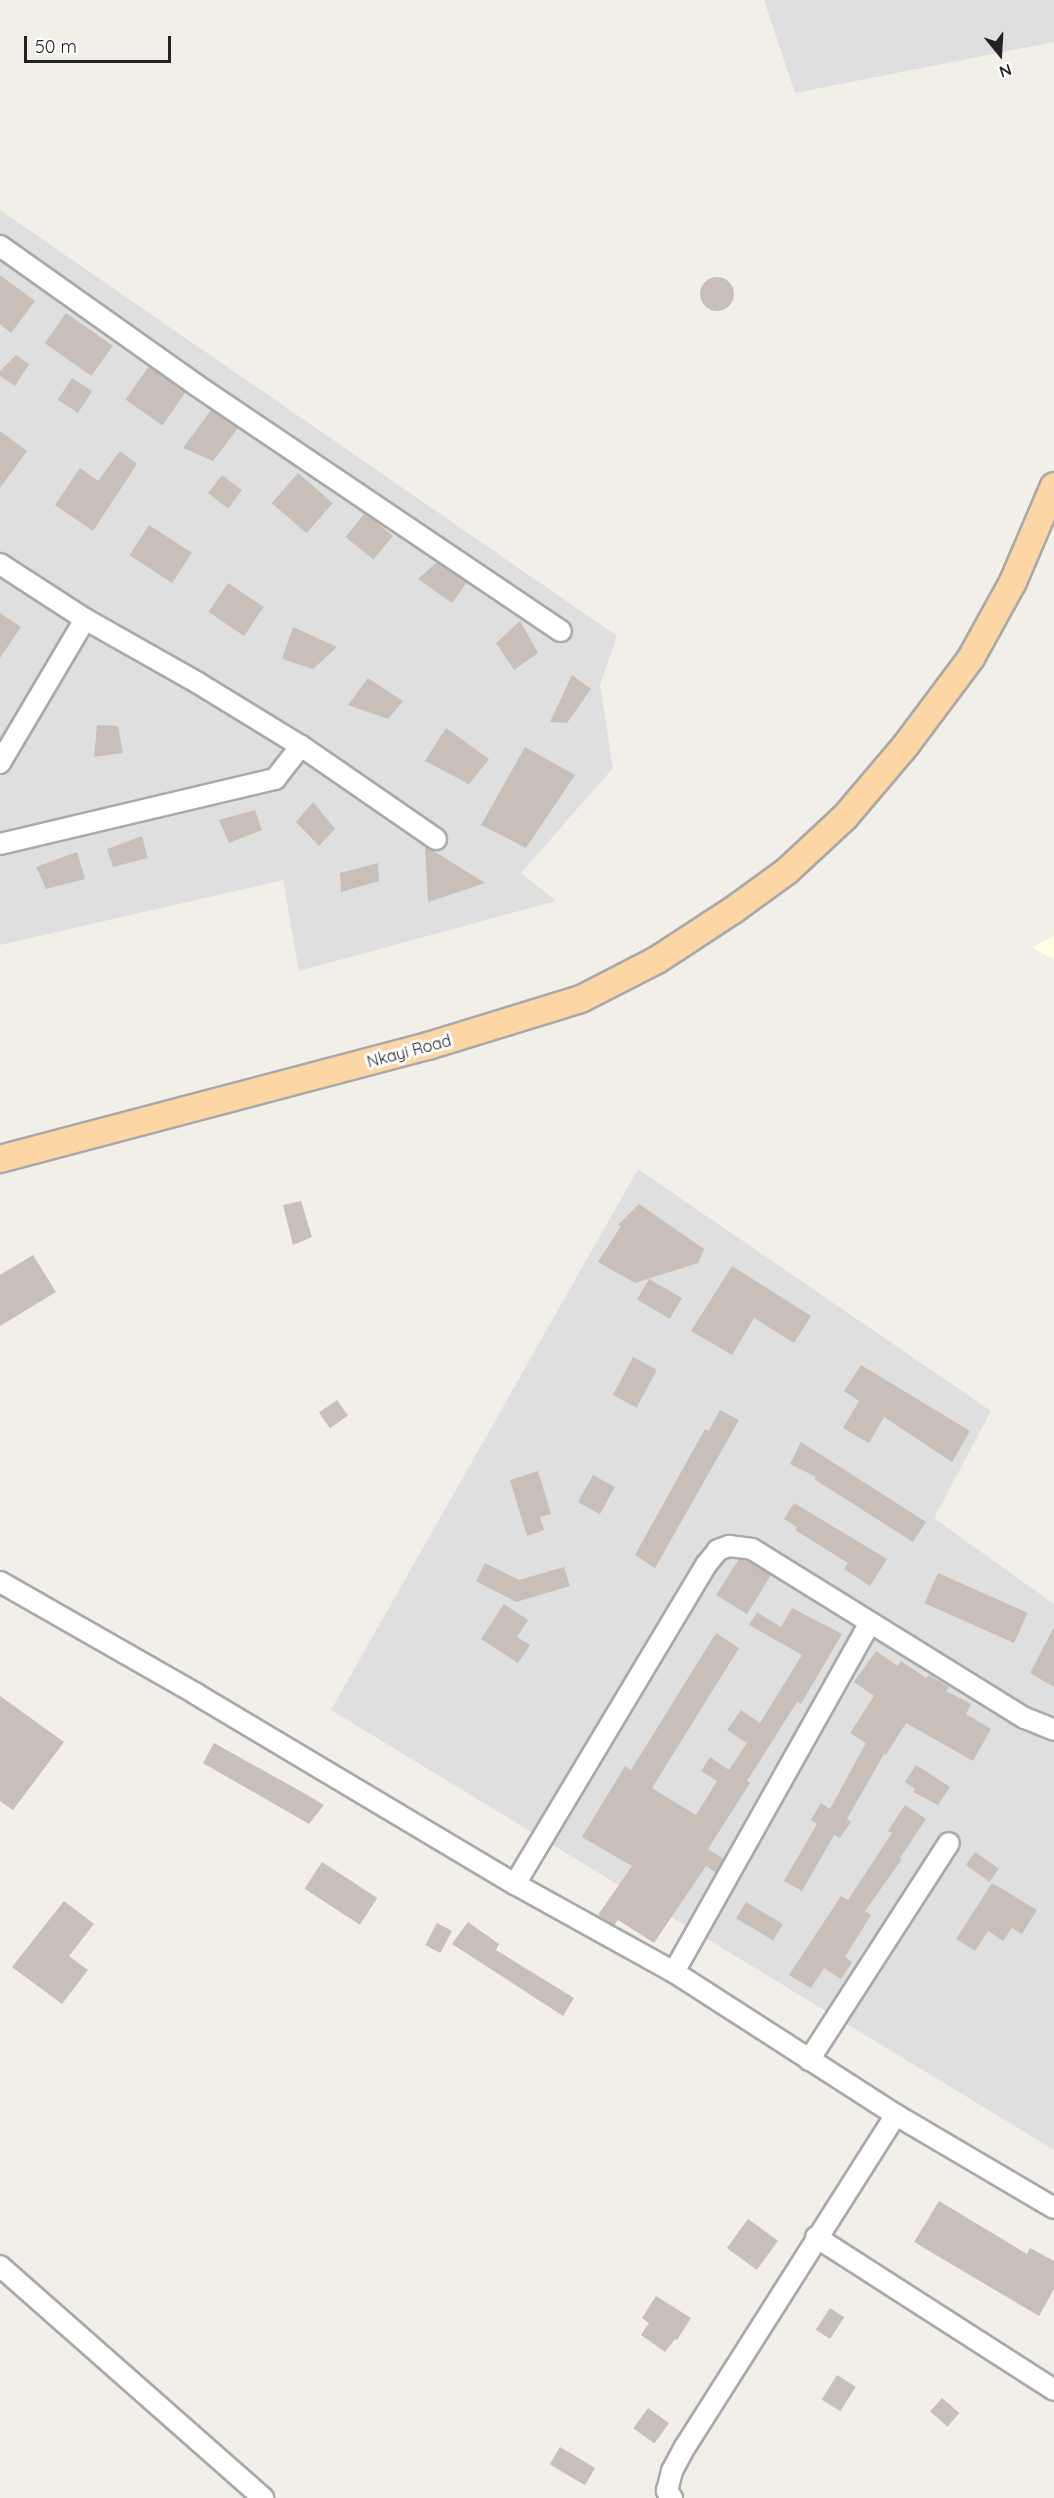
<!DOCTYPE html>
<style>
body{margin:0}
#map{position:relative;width:1054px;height:2498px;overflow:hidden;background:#f2efe9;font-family:Quicksand,sans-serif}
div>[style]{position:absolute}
.residential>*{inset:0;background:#e0dfdf}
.education>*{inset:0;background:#ffffe5}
.building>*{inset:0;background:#c7bfb8;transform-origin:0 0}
.round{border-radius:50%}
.roads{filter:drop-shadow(2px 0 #a9a9a9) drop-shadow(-2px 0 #a9a9a9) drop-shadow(0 2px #a9a9a9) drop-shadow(0 -2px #a9a9a9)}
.minor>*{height:20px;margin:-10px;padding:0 10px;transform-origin:10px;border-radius:10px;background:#fff}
.major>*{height:26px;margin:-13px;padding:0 13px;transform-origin:13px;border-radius:13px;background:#fcd6a4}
span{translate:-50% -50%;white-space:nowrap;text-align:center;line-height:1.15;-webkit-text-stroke:6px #fff;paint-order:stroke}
.street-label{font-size:16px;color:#222}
.north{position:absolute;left:970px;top:24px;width:60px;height:60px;-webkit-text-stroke:4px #fff;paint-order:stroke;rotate:162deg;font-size:16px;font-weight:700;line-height:24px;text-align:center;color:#222}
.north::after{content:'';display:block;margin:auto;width:21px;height:27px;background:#222;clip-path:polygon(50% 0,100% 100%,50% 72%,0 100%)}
.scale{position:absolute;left:24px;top:36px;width:147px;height:27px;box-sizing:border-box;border:3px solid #222;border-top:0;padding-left:8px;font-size:18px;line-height:21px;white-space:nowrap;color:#222;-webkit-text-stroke:4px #fff;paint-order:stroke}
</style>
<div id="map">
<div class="residential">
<i style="clip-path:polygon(764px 0,1054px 0,1054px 42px,795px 93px)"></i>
<i style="clip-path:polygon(0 210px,617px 636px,600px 685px,613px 768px,521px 873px,556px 901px,299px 971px,283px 880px,0 945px)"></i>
<i style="clip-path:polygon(638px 1169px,991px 1411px,934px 1518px,1054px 1604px,1054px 2150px,331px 1710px)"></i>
</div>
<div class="education">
<i style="clip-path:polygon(1054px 936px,1054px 960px,1032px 947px)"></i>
</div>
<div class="building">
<i style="clip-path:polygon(0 275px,35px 301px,11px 333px,0 324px)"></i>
<i class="round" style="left:700px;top:277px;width:34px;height:34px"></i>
<i style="left:66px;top:313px;width:57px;height:37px;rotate:35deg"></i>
<i style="clip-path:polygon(16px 355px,29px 364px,15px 386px,0 376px,0 371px)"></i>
<i style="left:149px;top:366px;width:45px;height:41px;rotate:35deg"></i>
<i style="left:72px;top:378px;width:24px;height:26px;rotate:33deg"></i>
<i style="clip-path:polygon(211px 410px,238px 428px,213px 461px,183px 448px)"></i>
<i style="clip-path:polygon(0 431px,27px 451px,0 488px)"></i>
<i style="clip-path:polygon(120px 451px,137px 464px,93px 531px,55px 505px,80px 468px,98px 481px)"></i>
<i style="left:298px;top:473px;width:46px;height:40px;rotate:41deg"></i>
<i style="left:222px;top:475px;width:25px;height:23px;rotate:37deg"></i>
<i style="left:365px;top:513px;width:36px;height:31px;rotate:39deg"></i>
<i style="left:149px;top:525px;width:51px;height:36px;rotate:33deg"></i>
<i style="clip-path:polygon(437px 562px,467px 582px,452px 603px,418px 579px)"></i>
<i style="left:228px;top:583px;width:43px;height:35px;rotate:34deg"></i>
<i style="clip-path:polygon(0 613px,21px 627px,0 658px)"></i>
<i style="clip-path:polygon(520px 621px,538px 653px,514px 670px,496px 643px)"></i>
<i style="clip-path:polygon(293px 627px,337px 647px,313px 669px,282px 659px)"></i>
<i style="clip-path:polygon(572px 675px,591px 689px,567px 723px,550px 722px)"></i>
<i style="clip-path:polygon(368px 678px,403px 701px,388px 719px,348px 705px)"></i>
<i style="clip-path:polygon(97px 725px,118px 726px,123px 753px,94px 757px)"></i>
<i style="clip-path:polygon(446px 728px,489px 759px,469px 784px,425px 761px)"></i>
<i style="clip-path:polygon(525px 747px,575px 775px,526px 848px,481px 825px)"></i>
<i style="clip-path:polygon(313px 802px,335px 829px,319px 846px,296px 822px)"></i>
<i style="clip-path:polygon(255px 810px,262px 830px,229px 843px,219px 820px)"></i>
<i style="clip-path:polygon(142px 836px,148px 858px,113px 867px,107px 849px)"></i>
<i style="clip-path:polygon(425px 846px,432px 850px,485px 883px,428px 902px)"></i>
<i style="clip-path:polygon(77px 852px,85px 879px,46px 889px,36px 867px)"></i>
<i style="clip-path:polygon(378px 863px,379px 881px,341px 892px,340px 873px)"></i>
<i style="clip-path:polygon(301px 1201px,312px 1237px,293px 1245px,283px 1205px)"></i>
<i style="clip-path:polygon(639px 1204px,704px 1249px,698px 1263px,635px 1283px,598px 1262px,621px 1226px,618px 1225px)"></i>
<i style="clip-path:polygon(33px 1255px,56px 1292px,0 1326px,0 1275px)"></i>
<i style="clip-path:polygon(732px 1266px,811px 1316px,794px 1343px,754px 1318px,732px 1355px,691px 1331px)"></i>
<i style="left:649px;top:1279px;width:38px;height:24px;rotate:30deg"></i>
<i style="left:633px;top:1357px;width:27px;height:43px;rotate:28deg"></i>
<i style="clip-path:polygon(861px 1365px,970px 1431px,952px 1462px,884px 1417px,869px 1443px,843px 1428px,859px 1401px,844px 1391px)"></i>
<i style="left:337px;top:1400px;width:19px;height:22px;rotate:55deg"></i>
<i style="clip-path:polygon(720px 1410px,739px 1420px,655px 1568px,635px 1555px,705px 1429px,709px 1431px)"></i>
<i style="clip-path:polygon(801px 1442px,926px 1522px,913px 1542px,814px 1479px,816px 1477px,790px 1464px)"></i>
<i style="clip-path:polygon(538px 1471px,551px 1514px,540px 1517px,544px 1530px,527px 1536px,510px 1480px)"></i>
<i style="left:593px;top:1475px;width:25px;height:31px;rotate:29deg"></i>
<i style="clip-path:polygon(794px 1503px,887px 1559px,870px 1586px,844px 1569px,848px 1563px,795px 1530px,797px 1527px,784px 1519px)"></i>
<i style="clip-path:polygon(739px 1559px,747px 1561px,771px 1575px,747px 1614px,716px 1595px)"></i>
<i style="clip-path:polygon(485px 1563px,519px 1580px,564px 1567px,570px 1586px,516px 1602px,476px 1581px)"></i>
<i style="left:938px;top:1573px;width:98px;height:33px;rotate:24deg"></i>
<i style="clip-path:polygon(504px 1604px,528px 1620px,517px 1637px,530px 1645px,518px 1663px,481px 1639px)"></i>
<i style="clip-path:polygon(792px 1608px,842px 1634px,801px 1704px,797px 1702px,747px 1781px,750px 1783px,708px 1849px,724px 1859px,716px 1873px,706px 1866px,654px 1943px,618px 1920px,614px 1925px,598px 1915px,632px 1866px,582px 1837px,625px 1766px,631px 1770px,716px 1633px,739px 1648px,652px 1788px,696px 1815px,717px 1781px,701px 1771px,710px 1757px,729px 1770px,747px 1743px,727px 1730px,741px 1710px,760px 1723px,802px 1655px,749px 1625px,757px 1612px,781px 1627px)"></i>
<i style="clip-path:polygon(1054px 1627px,1054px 1687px,1030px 1673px)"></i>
<i style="clip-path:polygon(876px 1651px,898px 1666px,901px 1661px,926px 1678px,929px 1675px,949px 1687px,946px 1691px,971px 1704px,966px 1714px,991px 1729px,973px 1761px,906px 1723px,886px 1755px,884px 1754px,847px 1819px,851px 1822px,840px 1838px,834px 1835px,802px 1891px,784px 1881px,817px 1824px,811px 1820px,821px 1803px,830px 1809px,866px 1743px,850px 1733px,874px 1696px,854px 1682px)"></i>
<i style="clip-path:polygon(0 1696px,64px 1742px,13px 1810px,0 1801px)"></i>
<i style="clip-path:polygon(214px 1743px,302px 1792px,324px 1805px,309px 1824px,203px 1763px)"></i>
<i style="clip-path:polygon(916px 1765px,950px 1787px,938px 1805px,913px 1792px,915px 1789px,905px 1782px)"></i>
<i style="clip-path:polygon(905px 1805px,926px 1819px,900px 1858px,902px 1859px,865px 1911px,871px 1915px,845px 1957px,852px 1962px,841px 1979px,824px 1968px,811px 1988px,789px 1975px,841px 1896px,848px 1900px,892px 1833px,888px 1831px)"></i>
<i style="left:975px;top:1852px;width:29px;height:16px;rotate:35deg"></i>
<i style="left:322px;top:1862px;width:66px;height:32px;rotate:33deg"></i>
<i style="clip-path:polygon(992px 1883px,1037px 1910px,1022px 1934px,1012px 1928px,1003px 1941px,988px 1931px,975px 1951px,956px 1939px)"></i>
<i style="clip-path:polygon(64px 1901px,94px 1924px,69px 1956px,88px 1970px,62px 2004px,12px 1967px)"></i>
<i style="left:746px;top:1902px;width:43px;height:19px;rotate:31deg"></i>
<i style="clip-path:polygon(468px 1922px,499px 1944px,496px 1950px,574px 1998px,563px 2016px,452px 1944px)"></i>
<i style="left:437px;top:1923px;width:17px;height:25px;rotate:28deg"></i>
<i style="clip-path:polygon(939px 2201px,1027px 2254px,1030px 2248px,1054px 2261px,1054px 2289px,1039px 2316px,914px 2242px)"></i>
<i style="left:748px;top:2219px;width:37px;height:36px;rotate:36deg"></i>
<i style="clip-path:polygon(656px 2296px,691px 2318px,677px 2340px,675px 2339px,665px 2352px,641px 2335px,649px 2323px,642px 2318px)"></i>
<i style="left:830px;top:2308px;width:17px;height:26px;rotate:33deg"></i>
<i style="left:837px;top:2375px;width:22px;height:29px;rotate:32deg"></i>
<i style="left:942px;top:2398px;width:23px;height:18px;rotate:41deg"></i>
<i style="left:648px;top:2408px;width:26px;height:25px;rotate:36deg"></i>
<i style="left:560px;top:2447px;width:41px;height:20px;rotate:31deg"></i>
</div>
<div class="roads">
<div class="minor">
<i style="left:0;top:246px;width:240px;rotate:35.3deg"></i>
<i style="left:196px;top:385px;width:440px;rotate:34deg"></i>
<i style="left:0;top:564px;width:101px;rotate:32.9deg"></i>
<i style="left:85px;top:619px;width:130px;rotate:29.5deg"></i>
<i style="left:198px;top:683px;width:121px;rotate:31.5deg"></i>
<i style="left:301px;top:746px;width:164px;rotate:34.6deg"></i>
<i style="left:0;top:763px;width:167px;rotate:-59.4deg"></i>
<i style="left:0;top:844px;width:283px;rotate:-13.3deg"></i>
<i style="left:275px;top:779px;width:42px;rotate:-51.8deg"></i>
<i style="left:0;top:1582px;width:226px;rotate:29.7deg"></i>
<i style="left:196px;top:1694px;width:371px;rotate:30.8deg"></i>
<i style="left:515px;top:1884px;width:182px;rotate:29deg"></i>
<i style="left:674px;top:1972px;width:264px;rotate:32.8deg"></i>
<i style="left:896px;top:2115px;width:183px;rotate:30.5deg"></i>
<i style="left:515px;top:1884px;width:372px;rotate:-59.1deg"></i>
<i style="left:706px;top:1565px;width:19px;rotate:-51deg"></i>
<i style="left:718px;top:1550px;width:12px;rotate:-20deg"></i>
<i style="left:729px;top:1546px;width:23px;rotate:7deg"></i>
<i style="left:752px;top:1549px;width:321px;rotate:31.8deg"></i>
<i style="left:1025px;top:1718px;width:31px;rotate:22deg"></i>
<i style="left:674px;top:1972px;width:400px;rotate:-60.7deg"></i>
<i style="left:809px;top:2060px;width:258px;rotate:-57.2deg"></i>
<i style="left:816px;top:2237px;width:283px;rotate:32.7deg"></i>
<i style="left:0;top:2266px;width:351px;rotate:41.4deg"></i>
<i style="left:672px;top:2498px;width:9px;rotate:-126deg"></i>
<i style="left:667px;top:2491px;width:21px;rotate:-76deg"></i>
<i style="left:672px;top:2471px;width:27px;rotate:-62deg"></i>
<i style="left:685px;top:2447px;width:393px;rotate:-57.6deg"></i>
</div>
<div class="major">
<i style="left:0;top:1159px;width:443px;rotate:-14.8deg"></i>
<i style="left:428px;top:1046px;width:160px;rotate:-17.1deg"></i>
<i style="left:581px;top:999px;width:85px;rotate:-27.2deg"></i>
<i style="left:657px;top:960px;width:90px;rotate:-33.2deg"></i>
<i style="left:732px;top:911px;width:68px;rotate:-36deg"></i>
<i style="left:787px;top:871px;width:79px;rotate:-43deg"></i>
<i style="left:845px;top:817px;width:94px;rotate:-49.7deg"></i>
<i style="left:906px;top:745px;width:109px;rotate:-53.2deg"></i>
<i style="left:971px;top:658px;width:87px;rotate:-61.1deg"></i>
<i style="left:1013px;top:582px;width:104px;rotate:-66.9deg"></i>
</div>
</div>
<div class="street-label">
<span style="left:409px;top:1051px;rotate:-15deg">Nkayi Road</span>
</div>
<div class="north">N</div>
<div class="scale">50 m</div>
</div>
